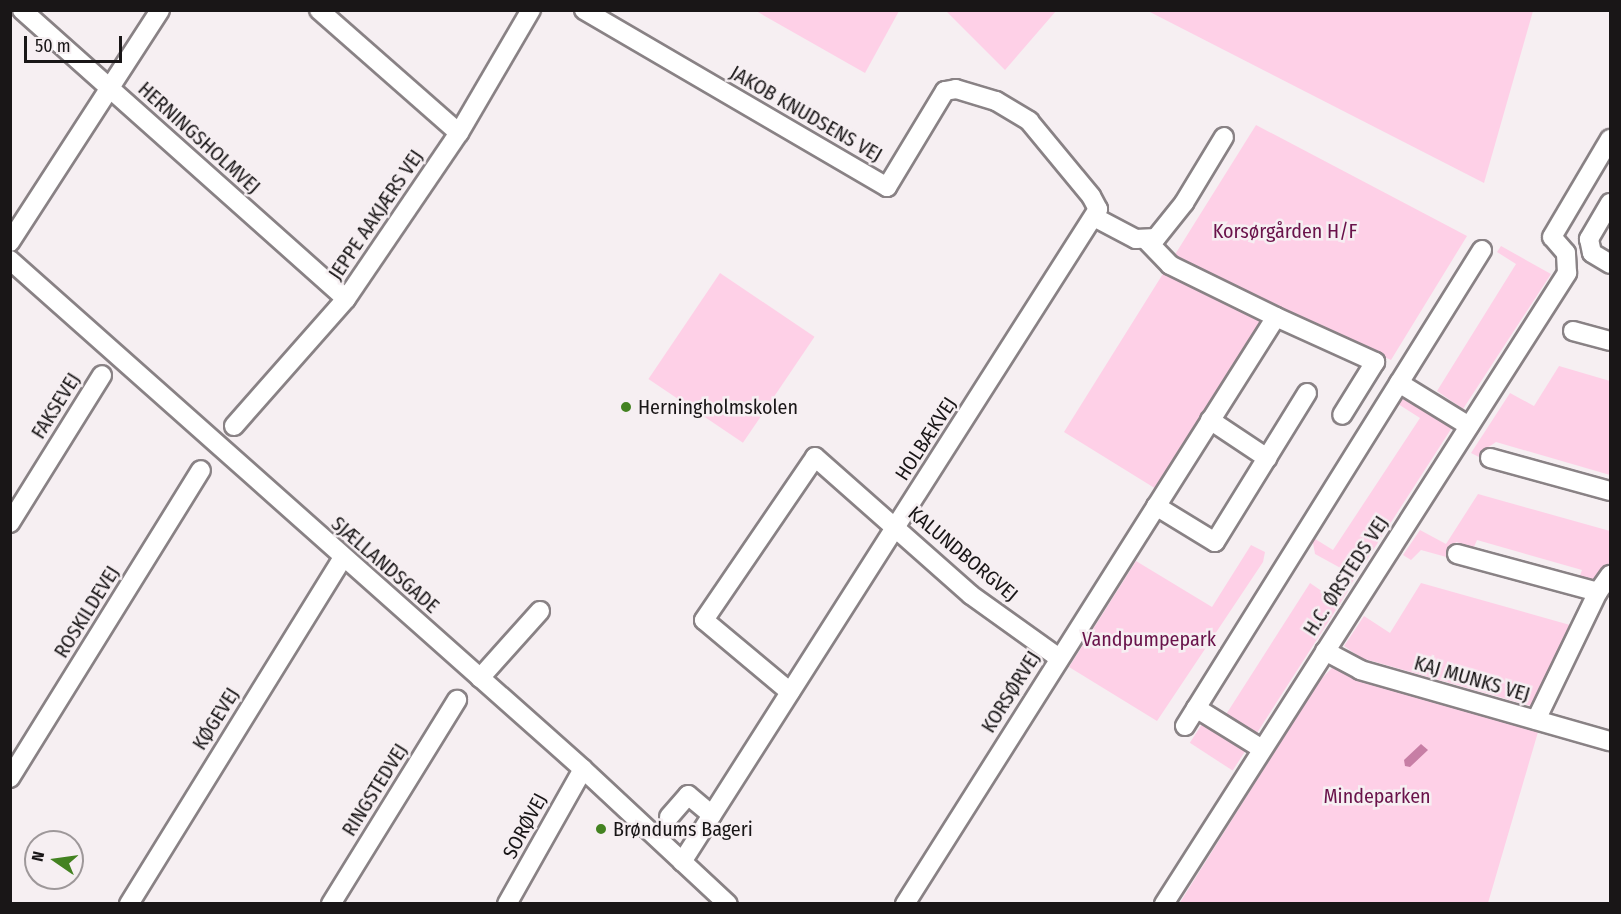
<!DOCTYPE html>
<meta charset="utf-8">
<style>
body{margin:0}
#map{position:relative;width:1621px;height:914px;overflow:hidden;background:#f6eff2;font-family:"Fira Sans Condensed",sans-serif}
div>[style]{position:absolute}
.green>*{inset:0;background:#fed0e7;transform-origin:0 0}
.water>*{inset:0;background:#c77ea5}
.roads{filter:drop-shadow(2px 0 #898285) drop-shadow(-2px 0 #898285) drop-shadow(0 2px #898285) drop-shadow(0 -2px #898285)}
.minor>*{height:18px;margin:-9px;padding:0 9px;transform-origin:9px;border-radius:9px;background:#fff}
.dots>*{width:16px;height:16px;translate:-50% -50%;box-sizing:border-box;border:3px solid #f6eff2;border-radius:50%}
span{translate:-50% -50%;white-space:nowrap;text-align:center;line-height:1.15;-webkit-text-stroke:5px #f6eff2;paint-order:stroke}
.street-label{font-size:20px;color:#191617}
.park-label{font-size:20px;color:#69124a}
.poi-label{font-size:20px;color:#191617}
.left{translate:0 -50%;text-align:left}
.frame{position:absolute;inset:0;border:12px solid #191617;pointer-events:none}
.north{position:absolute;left:24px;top:830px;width:60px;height:60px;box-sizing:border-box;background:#f6eff2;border:2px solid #9e989a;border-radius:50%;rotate:283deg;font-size:16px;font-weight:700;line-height:24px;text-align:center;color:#191617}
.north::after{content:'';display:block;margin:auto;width:21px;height:27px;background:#438221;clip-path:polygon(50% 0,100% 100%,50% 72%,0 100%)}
.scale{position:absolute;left:24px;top:36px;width:98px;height:27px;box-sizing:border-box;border:3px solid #191617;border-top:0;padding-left:8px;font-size:18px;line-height:21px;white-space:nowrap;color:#191617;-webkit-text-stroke:4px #f6eff2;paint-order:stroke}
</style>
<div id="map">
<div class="green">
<i style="clip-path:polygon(756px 11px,899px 11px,865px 73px)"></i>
<i style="clip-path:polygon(946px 11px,1056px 11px,1005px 70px)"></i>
<i style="clip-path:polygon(1148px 11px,1533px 11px,1484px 183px)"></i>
<i style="clip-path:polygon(1256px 125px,1467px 236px,1391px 360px,1273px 310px,1161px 492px,1064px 432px)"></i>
<i style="clip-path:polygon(1501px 246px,1551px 274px,1463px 409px,1437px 391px,1516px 264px,1497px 252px)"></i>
<i style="left:720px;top:273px;width:114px;height:128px;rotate:34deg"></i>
<i style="clip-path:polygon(1559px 366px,1610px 381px,1610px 475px,1496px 442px,1487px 448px,1483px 459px,1471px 453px,1510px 393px,1534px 406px)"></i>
<i style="clip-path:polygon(1405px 395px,1453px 426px,1350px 586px,1340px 580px,1346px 571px,1315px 554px,1312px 537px,1333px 550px,1420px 418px,1398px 404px)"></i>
<i style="clip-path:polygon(1478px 494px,1610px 531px,1610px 561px,1595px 584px,1578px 581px,1582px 570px,1477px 540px,1474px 547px,1456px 542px,1450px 558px,1421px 550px,1411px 560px,1403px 555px,1420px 530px,1446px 544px)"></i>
<i style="clip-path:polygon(1251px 545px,1265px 552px,1263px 562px,1157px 721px,1069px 667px,1136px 561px,1212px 607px)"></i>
<i style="clip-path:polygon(1310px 583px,1329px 596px,1338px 584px,1348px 591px,1255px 736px,1225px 716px)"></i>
<i style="clip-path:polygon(1421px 583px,1570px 625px,1531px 706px,1361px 658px,1344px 646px,1364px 616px,1390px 633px)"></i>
<i style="clip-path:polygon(1335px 665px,1362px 680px,1538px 732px,1488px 903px,1179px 904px,1319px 681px)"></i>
<i style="left:1204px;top:721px;width:51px;height:26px;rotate:33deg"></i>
</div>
<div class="water">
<i style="clip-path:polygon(1421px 744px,1428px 750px,1410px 767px,1405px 766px,1404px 760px)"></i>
</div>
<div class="roads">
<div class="minor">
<i style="left:22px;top:10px;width:434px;rotate:41.7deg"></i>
<i style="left:319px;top:10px;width:186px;rotate:41.3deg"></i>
<i style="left:584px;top:10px;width:351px;rotate:30.3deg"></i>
<i style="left:887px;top:187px;width:112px;rotate:-58.9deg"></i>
<i style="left:945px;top:91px;width:11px;rotate:-10deg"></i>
<i style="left:956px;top:89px;width:42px;rotate:16.7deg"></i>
<i style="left:996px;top:101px;width:39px;rotate:31deg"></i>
<i style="left:1029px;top:121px;width:97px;rotate:50.4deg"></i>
<i style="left:1091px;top:196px;width:15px;rotate:62deg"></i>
<i style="left:1098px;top:209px;width:774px;rotate:122.5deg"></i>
<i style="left:1610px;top:203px;width:42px;rotate:120.3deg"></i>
<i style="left:1589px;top:239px;width:14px;rotate:78deg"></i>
<i style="left:1592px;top:253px;width:21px;rotate:31deg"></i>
<i style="left:1096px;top:218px;width:45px;rotate:27.7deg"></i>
<i style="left:1136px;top:239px;width:20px;rotate:-3deg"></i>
<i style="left:1156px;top:238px;width:45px;rotate:-51.3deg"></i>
<i style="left:1184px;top:203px;width:77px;rotate:-58.8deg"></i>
<i style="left:1147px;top:241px;width:33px;rotate:46deg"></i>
<i style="left:1170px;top:265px;width:118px;rotate:26.1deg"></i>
<i style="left:10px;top:242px;width:276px;rotate:-57.1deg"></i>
<i style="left:10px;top:260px;width:766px;rotate:41.61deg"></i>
<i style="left:583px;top:769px;width:198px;rotate:43deg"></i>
<i style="left:1573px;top:331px;width:38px;rotate:15deg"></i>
<i style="left:1399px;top:383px;width:82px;rotate:31.6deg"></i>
<i style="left:1210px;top:420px;width:69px;rotate:33.7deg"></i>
<i style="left:234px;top:426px;width:169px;rotate:-48.6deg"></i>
<i style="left:346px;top:299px;width:201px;rotate:-55.8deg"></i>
<i style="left:459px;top:133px;width:143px;rotate:-59.7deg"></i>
<i style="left:1490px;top:458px;width:124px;rotate:15.4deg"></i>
<i style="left:1156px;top:506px;width:69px;rotate:31.4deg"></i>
<i style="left:1215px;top:542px;width:175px;rotate:-58.3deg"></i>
<i style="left:10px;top:523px;width:174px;rotate:-58.1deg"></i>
<i style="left:1457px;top:554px;width:146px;rotate:15.1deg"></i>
<i style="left:1325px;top:651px;width:40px;rotate:28deg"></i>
<i style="left:1360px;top:670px;width:260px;rotate:15.9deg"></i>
<i style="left:480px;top:678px;width:90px;rotate:-48.2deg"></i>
<i style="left:790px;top:692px;width:112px;rotate:-140.1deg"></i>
<i style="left:704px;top:620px;width:197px;rotate:-55.7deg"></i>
<i style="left:815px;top:457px;width:208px;rotate:41.5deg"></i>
<i style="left:971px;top:595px;width:108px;rotate:35.6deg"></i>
<i style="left:1196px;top:708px;width:78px;rotate:31.8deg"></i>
<i style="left:1536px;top:720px;width:142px;rotate:-64.2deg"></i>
<i style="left:1598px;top:592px;width:21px;rotate:-55deg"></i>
<i style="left:1185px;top:726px;width:561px;rotate:-58.04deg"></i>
<i style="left:10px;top:778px;width:362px;rotate:-58.2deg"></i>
<i style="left:669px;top:817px;width:29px;rotate:-49deg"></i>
<i style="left:688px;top:795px;width:31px;rotate:40deg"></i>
<i style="left:129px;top:904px;width:407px;rotate:-58.3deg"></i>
<i style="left:331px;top:904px;width:240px;rotate:-58.3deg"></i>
<i style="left:507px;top:904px;width:155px;rotate:-60.6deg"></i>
<i style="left:905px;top:904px;width:694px;rotate:-57.71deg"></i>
<i style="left:1276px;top:317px;width:109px;rotate:24.4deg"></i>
<i style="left:1375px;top:362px;width:62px;rotate:121.9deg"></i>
<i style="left:1164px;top:904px;width:749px;rotate:-57.43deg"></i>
<i style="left:1567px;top:273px;width:20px;rotate:-93deg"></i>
<i style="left:1566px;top:253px;width:21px;rotate:-131deg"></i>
<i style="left:1552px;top:237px;width:114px;rotate:-59.4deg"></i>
</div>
</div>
<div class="dots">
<i style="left:626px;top:407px;background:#438221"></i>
<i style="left:601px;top:829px;background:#438221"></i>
</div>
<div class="street-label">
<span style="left:806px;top:114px;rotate:30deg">JAKOB KNUDSENS VEJ</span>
<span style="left:199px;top:138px;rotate:42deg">HERNINGSHOLMVEJ</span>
<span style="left:376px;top:215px;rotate:-56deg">JEPPE AAKJÆRS VEJ</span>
<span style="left:56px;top:406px;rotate:-58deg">FAKSEVEJ</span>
<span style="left:926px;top:439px;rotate:-57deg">HOLBÆKVEJ</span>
<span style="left:963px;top:554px;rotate:40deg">KALUNDBORGVEJ</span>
<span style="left:385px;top:565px;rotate:41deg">SJÆLLANDSGADE</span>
<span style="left:1346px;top:576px;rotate:-57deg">H.C. ØRSTEDS VEJ</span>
<span style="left:87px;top:612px;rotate:-58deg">ROSKILDEVEJ</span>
<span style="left:1472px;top:679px;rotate:16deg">KAJ MUNKS VEJ</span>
<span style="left:1011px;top:692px;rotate:-58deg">KORSØRVEJ</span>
<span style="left:216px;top:719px;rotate:-58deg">KØGEVEJ</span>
<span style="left:375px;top:790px;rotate:-58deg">RINGSTEDVEJ</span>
<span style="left:525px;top:826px;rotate:-62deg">SORØVEJ</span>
</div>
<div class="park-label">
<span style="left:1285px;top:231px">Korsørgården H/F</span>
<span style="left:1149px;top:639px">Vandpumpepark</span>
<span style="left:1377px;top:796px">Mindeparken</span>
</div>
<div class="poi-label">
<span class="left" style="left:638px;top:407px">Herningholmskolen</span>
<span class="left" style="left:613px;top:829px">Brøndums Bageri</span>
</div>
<div class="frame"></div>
<div class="north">N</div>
<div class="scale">50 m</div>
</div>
